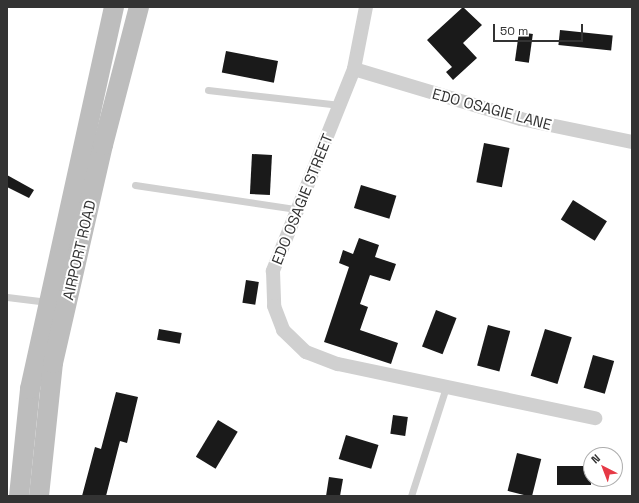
<!DOCTYPE html>
<style>
body{margin:0}
#map{position:relative;width:639px;height:503px;overflow:hidden;background:#fff;font-family:"Space Grotesk",sans-serif}
div>[style]{position:absolute}
.building>*{inset:0;background:#1a1a1a;transform-origin:0 0}
.service>*{height:7px;margin:-3.5px;padding:0 3.5px;transform-origin:3.5px;border-radius:3.5px;background:#d0d0d0}
.minor>*{height:14px;margin:-7px;padding:0 7px;transform-origin:7px;border-radius:7px;background:#d0d0d0}
.secondary>*{height:20px;margin:-10px;padding:0 10px;transform-origin:10px;border-radius:10px;background:#bdbdbd}
span{translate:-50% -50%;white-space:nowrap;text-align:center;line-height:1.15;-webkit-text-stroke:4px #fff;paint-order:stroke}
.street-label{font-size:15px;color:#333}
.frame{position:absolute;inset:0;border:8px solid #333;pointer-events:none}
.north{position:absolute;left:583px;top:447px;width:40px;height:40px;box-sizing:border-box;background:#fff;border:1px solid #adadad;border-radius:50%;rotate:318deg;font-size:11px;font-weight:700;line-height:16px;text-align:center;color:#333}
.north::after{content:'';display:block;margin:auto;width:14px;height:18px;background:#e63946;clip-path:polygon(50% 0,100% 100%,50% 72%,0 100%)}
.scale{position:absolute;left:493px;top:24px;width:90px;height:18px;box-sizing:border-box;border:2px solid #333;border-top:0;padding-left:5px;font-size:12px;line-height:14px;white-space:nowrap;color:#333;-webkit-text-stroke:3px #fff;paint-order:stroke}
</style>
<div id="map">
<div class="building">
<i style="clip-path:polygon(463px 7px,482px 25px,463px 43px,477px 58px,453px 80px,446px 72px,452px 67px,427px 40px)"></i>
<i style="left:560px;top:30px;width:53px;height:15px;rotate:6deg"></i>
<i style="left:519px;top:32px;width:14px;height:29px;rotate:8deg"></i>
<i style="left:226px;top:51px;width:53px;height:22px;rotate:11deg"></i>
<i style="left:484px;top:143px;width:26px;height:40px;rotate:11deg"></i>
<i style="left:252px;top:154px;width:20px;height:40px;rotate:3deg"></i>
<i style="clip-path:polygon(7px 175px,34px 190px,29px 198px,7px 187px)"></i>
<i style="left:361px;top:185px;width:37px;height:24px;rotate:17deg"></i>
<i style="left:573px;top:200px;width:40px;height:23px;rotate:32deg"></i>
<i style="clip-path:polygon(359px 238px,379px 245px,375px 257px,396px 264px,390px 281px,370px 275px,360px 304px,368px 307px,360px 330px,398px 343px,391px 364px,324px 342px,349px 267px,339px 263px,343px 250px,353px 254px)"></i>
<i style="left:246px;top:280px;width:13px;height:23px;rotate:9deg"></i>
<i style="left:436px;top:310px;width:22px;height:39px;rotate:21deg"></i>
<i style="left:488px;top:325px;width:23px;height:42px;rotate:15deg"></i>
<i style="left:159px;top:329px;width:23px;height:11px;rotate:10deg"></i>
<i style="left:545px;top:329px;width:28px;height:49px;rotate:17deg"></i>
<i style="left:593px;top:355px;width:22px;height:34px;rotate:16deg"></i>
<i style="clip-path:polygon(116px 392px,138px 397px,127px 443px,120px 441px,106px 496px,82px 496px,95px 447px,101px 449px)"></i>
<i style="left:393px;top:415px;width:15px;height:19px;rotate:8deg"></i>
<i style="left:218px;top:420px;width:23px;height:43px;rotate:31deg"></i>
<i style="left:346px;top:435px;width:34px;height:25px;rotate:17deg"></i>
<i style="left:517px;top:453px;width:25px;height:39px;rotate:14deg"></i>
<i style="left:591px;top:466px;width:19px;height:34px;rotate:90deg"></i>
<i style="clip-path:polygon(329px 477px,343px 479px,340px 496px,326px 496px)"></i>
</div>
<div class="service">
<i style="left:208px;top:90px;width:133px;rotate:6.5deg"></i>
<i style="left:135px;top:185px;width:163px;rotate:8.5deg"></i>
<i style="left:7px;top:297px;width:41px;rotate:7deg"></i>
<i style="left:411px;top:496px;width:114px;rotate:-72.2deg"></i>
</div>
<div class="minor">
<i style="left:366px;top:7px;width:63px;rotate:101deg"></i>
<i style="left:354px;top:69px;width:218px;rotate:111.9deg"></i>
<i style="left:273px;top:271px;width:35px;rotate:88deg"></i>
<i style="left:274px;top:306px;width:26px;rotate:69deg"></i>
<i style="left:283px;top:330px;width:32px;rotate:44deg"></i>
<i style="left:306px;top:352px;width:34px;rotate:21deg"></i>
<i style="left:338px;top:364px;width:263px;rotate:11.9deg"></i>
<i style="left:354px;top:69px;width:174px;rotate:16.7deg"></i>
<i style="left:521px;top:119px;width:113px;rotate:11.7deg"></i>
</div>
<div class="secondary">
<i style="left:19px;top:496px;width:108px;rotate:-84.1deg"></i>
<i style="left:30px;top:389px;width:391px;rotate:-77.6deg"></i>
<i style="left:39px;top:496px;width:134px;rotate:-84deg"></i>
<i style="left:53px;top:363px;width:224px;rotate:-77.1deg"></i>
<i style="left:103px;top:145px;width:143px;rotate:-75.4deg"></i>
</div>
<div class="street-label">
<span style="left:492px;top:109px;rotate:15deg">EDO OSAGIE LANE</span>
<span style="left:302px;top:199px;rotate:-68deg">EDO OSAGIE STREET</span>
<span style="left:79px;top:250px;rotate:-77deg">AIRPORT ROAD</span>
</div>
<div class="frame"></div>
<div class="north">N</div>
<div class="scale">50 m</div>
</div>
